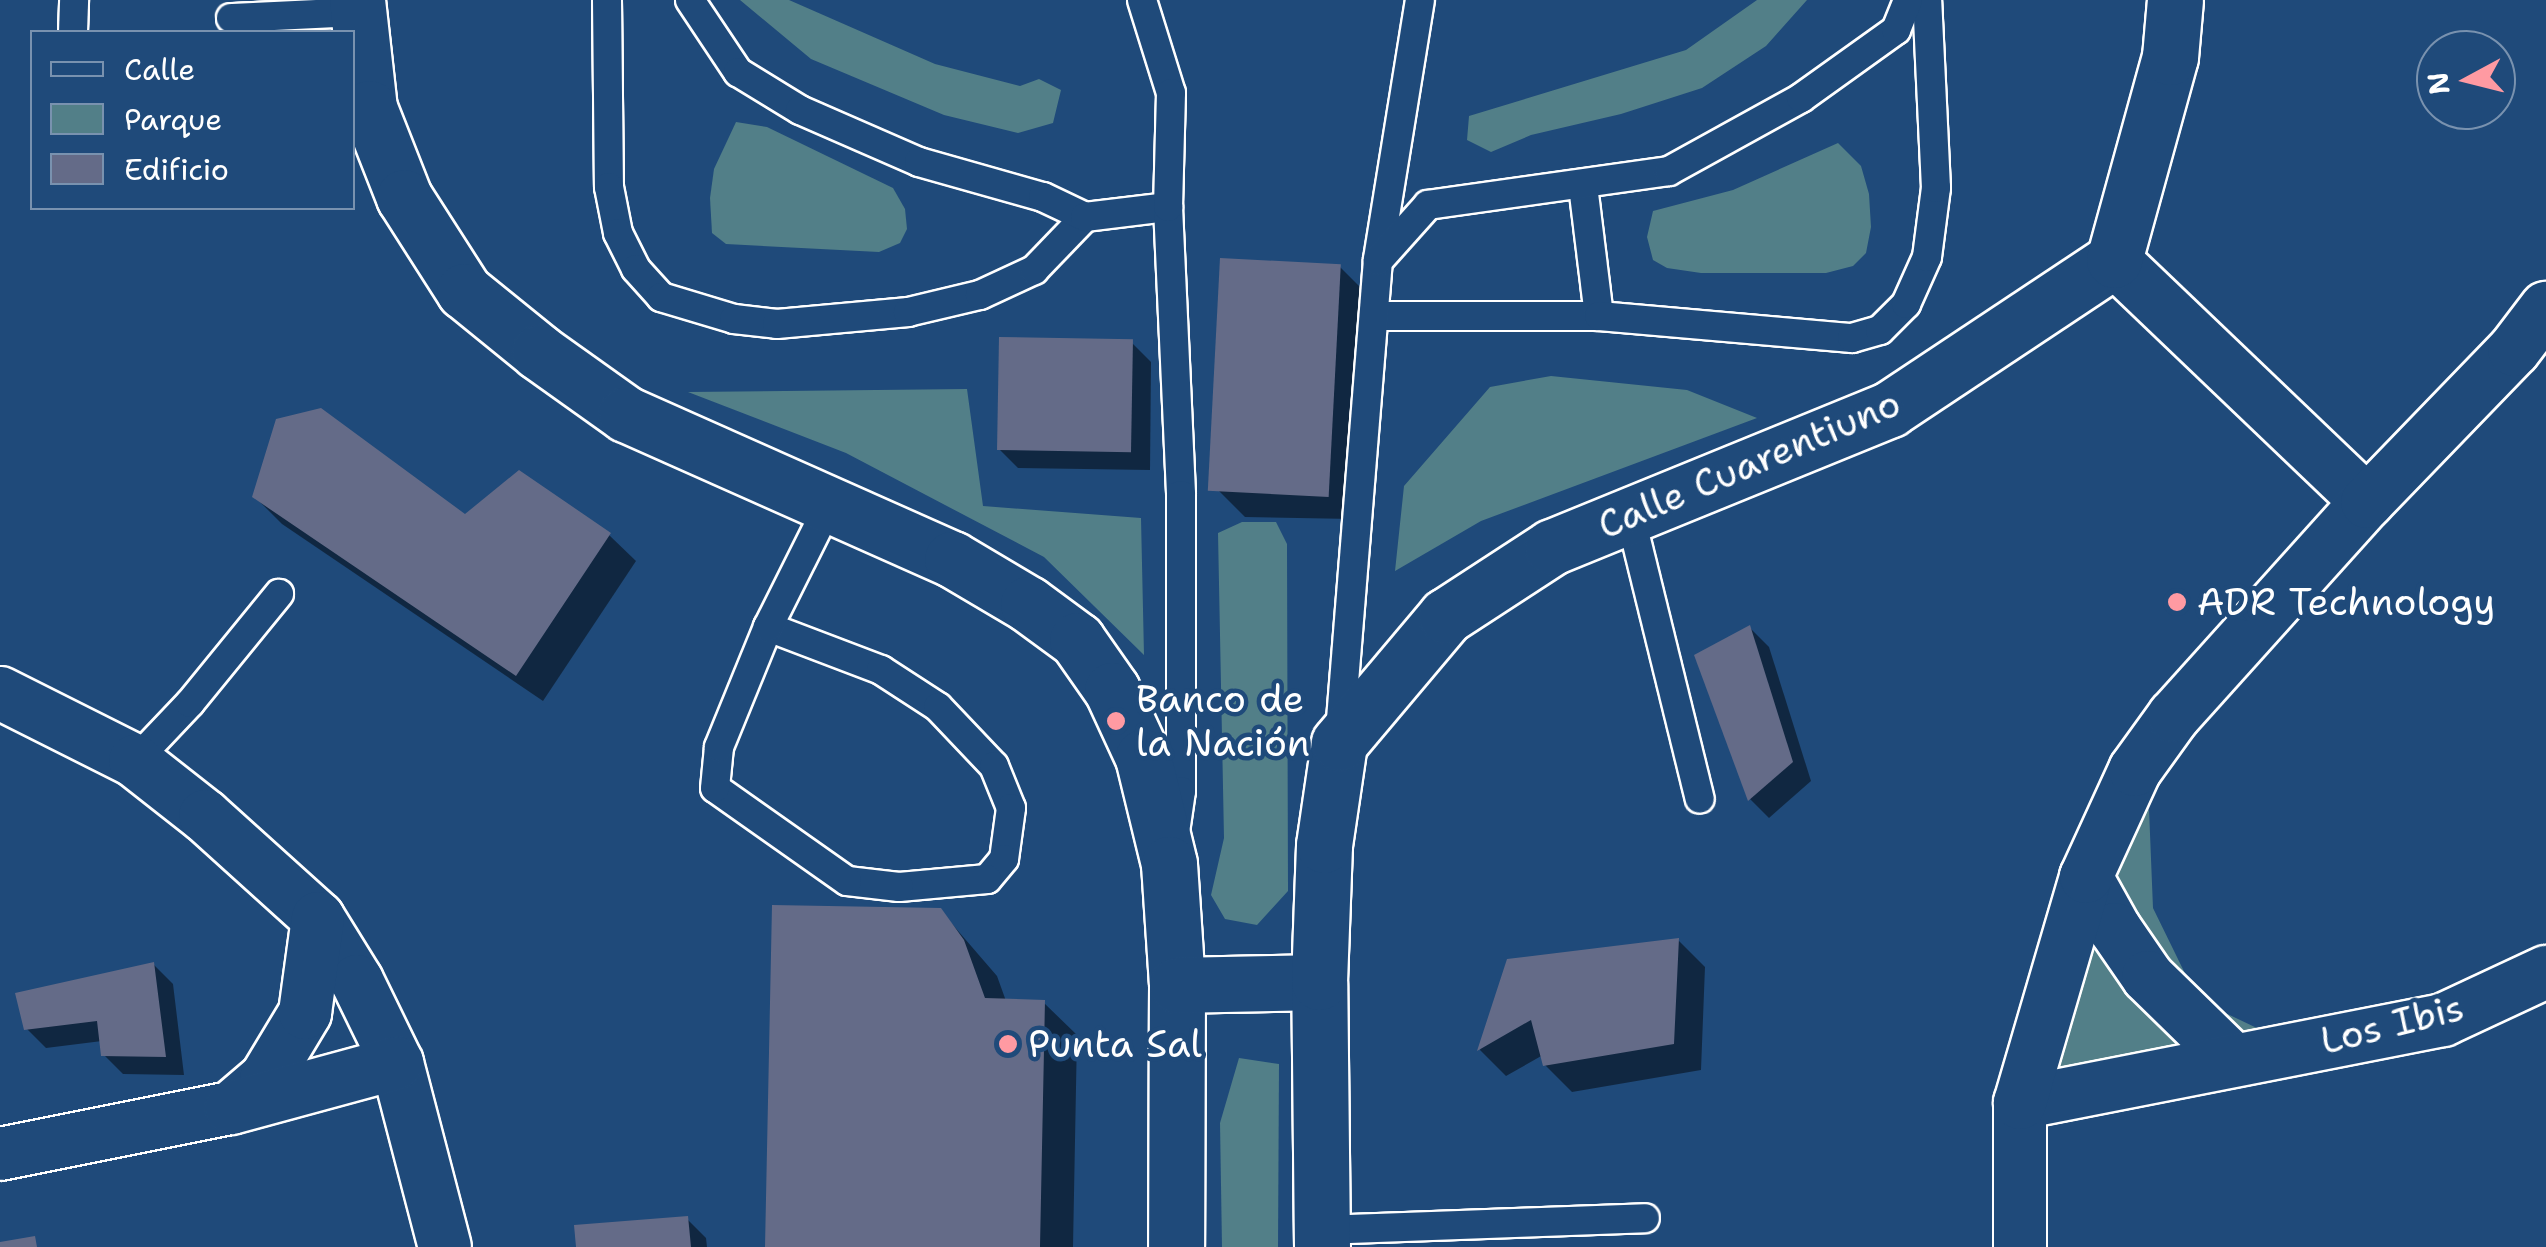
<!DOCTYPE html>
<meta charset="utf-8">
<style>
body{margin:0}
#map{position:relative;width:2546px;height:1247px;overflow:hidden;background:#1f4a7a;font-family:"Shantell Sans",sans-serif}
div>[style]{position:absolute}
.green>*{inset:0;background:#527f88}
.shadow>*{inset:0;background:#0007}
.building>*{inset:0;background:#646b88;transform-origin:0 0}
.roads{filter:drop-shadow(2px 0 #fff) drop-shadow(-2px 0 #fff) drop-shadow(0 2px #fff) drop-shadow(0 -2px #fff)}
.lane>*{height:28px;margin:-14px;padding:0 14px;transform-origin:14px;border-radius:14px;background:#1f4a7a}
.street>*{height:52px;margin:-26px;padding:0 26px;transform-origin:26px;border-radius:26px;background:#1f4a7a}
.secondary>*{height:55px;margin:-27.5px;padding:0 27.5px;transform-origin:27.5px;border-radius:27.5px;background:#1f4a7a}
.dots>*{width:28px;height:28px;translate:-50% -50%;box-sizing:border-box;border:5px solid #1f4a7a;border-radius:50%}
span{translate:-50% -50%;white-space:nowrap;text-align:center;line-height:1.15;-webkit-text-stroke:9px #1f4a7a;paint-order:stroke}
.street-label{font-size:38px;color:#fff}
.poi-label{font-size:38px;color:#fff}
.left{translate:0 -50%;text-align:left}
.legend{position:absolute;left:30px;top:30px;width:325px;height:180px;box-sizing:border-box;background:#1f4a7a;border:2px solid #7992af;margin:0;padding:12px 18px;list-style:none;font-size:30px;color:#fff}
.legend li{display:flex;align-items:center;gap:20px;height:50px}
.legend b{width:50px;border:2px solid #7992af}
.north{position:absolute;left:2416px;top:30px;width:100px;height:100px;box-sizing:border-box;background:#1f4a7a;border:2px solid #7992af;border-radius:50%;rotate:263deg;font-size:28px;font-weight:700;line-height:40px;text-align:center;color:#fff}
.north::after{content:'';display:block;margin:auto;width:35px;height:45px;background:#ff9aa2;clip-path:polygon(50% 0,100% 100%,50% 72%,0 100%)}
</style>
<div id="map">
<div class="green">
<i style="clip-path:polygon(740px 0,789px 0,935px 64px,1020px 86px,1039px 79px,1061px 90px,1053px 123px,1018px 133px,944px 115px,811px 59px)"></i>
<i style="clip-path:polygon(1757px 0,1807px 0,1766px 46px,1702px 88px,1621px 114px,1531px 135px,1491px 152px,1467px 140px,1469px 116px,1686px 50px)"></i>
<i style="clip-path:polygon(736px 122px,767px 127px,893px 188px,905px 209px,907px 229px,900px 243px,879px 252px,726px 244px,712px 233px,710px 198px,714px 169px)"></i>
<i style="clip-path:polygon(1838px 143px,1861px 166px,1869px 194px,1871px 227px,1866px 253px,1853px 266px,1826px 273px,1701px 273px,1667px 268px,1653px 260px,1647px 237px,1653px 211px,1733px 190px)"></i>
<i style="clip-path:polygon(1551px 376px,1687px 390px,1757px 418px,1481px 521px,1395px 571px,1404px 486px,1490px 387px)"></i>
<i style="clip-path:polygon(967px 389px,983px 506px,1141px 518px,1144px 655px,1044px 557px,846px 453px,688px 392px)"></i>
<i style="clip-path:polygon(1242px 522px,1276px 522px,1287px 544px,1288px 891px,1257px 925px,1225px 919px,1211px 895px,1224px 838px,1218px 533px)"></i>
<i style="clip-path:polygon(2149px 809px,2153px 908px,2198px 1000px,2259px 1029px,2051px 1073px,2098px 866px)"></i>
<i style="clip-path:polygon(1239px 1058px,1279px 1064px,1278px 1247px,1222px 1247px,1220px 1123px)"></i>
</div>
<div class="shadow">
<i style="clip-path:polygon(1340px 267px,1367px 294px,1353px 519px,1245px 517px,1218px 490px)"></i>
<i style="clip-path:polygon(1132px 343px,1151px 362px,1150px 470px,1018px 468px,999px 449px)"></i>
<i style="clip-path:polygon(255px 497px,609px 535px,636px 561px,543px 701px,282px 524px)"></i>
<i style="clip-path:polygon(1750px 628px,1769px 647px,1811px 781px,1769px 818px,1750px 799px,1698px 657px)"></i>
<i style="clip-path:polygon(940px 910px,997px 976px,1006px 1001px,1043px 1002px,1077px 1035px,1073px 1247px,768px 1247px)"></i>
<i style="clip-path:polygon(1678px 940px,1705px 967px,1701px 1070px,1572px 1092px,1545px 1065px,1543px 1055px,1506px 1076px,1480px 1050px,1508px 961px)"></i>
<i style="clip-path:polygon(154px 965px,173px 984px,184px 1075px,123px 1074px,104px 1055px,102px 1041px,46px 1048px,27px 1029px)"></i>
<i style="clip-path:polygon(687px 1219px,706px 1238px,707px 1247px,579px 1247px)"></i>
</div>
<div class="building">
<i style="left:1220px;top:258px;width:121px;height:233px;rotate:3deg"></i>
<i style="left:999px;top:337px;width:134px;height:113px;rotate:1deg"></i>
<i style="clip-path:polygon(321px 408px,465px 514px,519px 470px,611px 533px,516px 676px,252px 497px,276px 419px)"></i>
<i style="clip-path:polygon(1750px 625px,1793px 762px,1748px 801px,1694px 655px)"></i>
<i style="clip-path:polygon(772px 905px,941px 908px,964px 940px,985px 998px,1045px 1000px,1040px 1247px,765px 1247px)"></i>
<i style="clip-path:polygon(1679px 938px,1674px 1044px,1543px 1066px,1531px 1020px,1477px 1051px,1507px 959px)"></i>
<i style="clip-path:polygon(154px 962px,166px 1057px,101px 1056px,97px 1021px,24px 1030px,15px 993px)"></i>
<i style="clip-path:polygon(688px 1216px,691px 1247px,576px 1247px,574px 1225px)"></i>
<i style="clip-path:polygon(35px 1236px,37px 1247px,0 1247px,0 1242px)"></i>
</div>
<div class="roads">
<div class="lane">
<i style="left:607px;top:0;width:187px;rotate:89.4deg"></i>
<i style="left:609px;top:187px;width:47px;rotate:78.9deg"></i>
<i style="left:618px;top:233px;width:40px;rotate:63.4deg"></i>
<i style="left:636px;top:269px;width:38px;rotate:48deg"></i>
<i style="left:661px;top:297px;width:76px;rotate:16.8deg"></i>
<i style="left:734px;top:319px;width:43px;rotate:6.6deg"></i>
<i style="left:777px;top:324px;width:132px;rotate:-5.2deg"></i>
<i style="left:908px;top:312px;width:74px;rotate:-13.3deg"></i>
<i style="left:980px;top:295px;width:60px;rotate:-24.8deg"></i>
<i style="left:1034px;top:270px;width:74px;rotate:-46.1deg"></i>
<i style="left:690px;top:0;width:87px;rotate:56.3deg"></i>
<i style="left:738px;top:72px;width:73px;rotate:31.5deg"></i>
<i style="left:800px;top:110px;width:130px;rotate:23.6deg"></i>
<i style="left:919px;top:162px;width:129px;rotate:15.8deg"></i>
<i style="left:1043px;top:197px;width:47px;rotate:25.5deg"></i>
<i style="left:1085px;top:217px;width:84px;rotate:-6.9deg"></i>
<i style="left:1168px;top:207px;width:288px;rotate:87.4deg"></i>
<i style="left:1181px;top:495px;width:296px;rotate:90deg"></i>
<i style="left:1181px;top:791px;width:41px;rotate:98.3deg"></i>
<i style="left:1142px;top:0;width:97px;rotate:72.7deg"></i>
<i style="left:1171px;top:93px;width:114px;rotate:91.5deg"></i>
<i style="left:231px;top:18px;width:127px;rotate:-2.7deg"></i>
<i style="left:73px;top:32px;width:32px;rotate:-88deg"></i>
<i style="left:1378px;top:259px;width:262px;rotate:-80.8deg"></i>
<i style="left:1374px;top:316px;width:225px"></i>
<i style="left:1599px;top:316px;width:131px;rotate:-97deg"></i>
<i style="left:1599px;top:316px;width:254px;rotate:5deg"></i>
<i style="left:1852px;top:338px;width:29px;rotate:-16deg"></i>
<i style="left:1880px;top:330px;width:37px;rotate:-45deg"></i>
<i style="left:1906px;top:304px;width:51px;rotate:-65.9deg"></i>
<i style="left:1927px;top:257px;width:70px;rotate:-82.6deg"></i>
<i style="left:1936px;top:188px;width:188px;rotate:-92.7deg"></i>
<i style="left:1630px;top:515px;width:292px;rotate:76.2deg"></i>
<i style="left:768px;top:627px;width:121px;rotate:20.8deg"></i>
<i style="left:881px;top:670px;width:68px;rotate:33deg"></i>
<i style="left:938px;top:707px;width:81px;rotate:46.5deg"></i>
<i style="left:994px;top:766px;width:45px;rotate:68deg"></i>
<i style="left:1011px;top:808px;width:51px;rotate:97.8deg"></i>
<i style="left:1004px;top:859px;width:26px;rotate:130deg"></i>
<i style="left:987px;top:879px;width:88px;rotate:174.8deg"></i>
<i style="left:899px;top:887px;width:52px;rotate:-173.4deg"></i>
<i style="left:847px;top:881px;width:161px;rotate:-144.8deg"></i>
<i style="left:715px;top:788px;width:41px;rotate:-84.4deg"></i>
<i style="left:719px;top:747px;width:130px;rotate:-67.8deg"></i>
<i style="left:768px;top:627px;width:136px;rotate:-63.4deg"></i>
<i style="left:1340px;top:732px;width:473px;rotate:-85.4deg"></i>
<i style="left:1378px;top:261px;width:75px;rotate:-48.2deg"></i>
<i style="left:1428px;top:205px;width:243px;rotate:-8deg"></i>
<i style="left:1669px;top:171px;width:151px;rotate:-28.9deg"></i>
<i style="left:1801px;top:98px;width:117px;rotate:-35.6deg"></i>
<i style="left:1896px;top:30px;width:32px;rotate:-68deg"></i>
<i style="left:135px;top:761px;width:80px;rotate:-46.5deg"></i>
<i style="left:190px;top:703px;width:141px;rotate:-50.8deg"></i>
<i style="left:1322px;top:1230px;width:323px;rotate:-2.1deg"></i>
</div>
<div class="street">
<i style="left:2114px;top:260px;width:350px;rotate:43.7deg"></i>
<i style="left:0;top:693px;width:151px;rotate:26.7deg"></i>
<i style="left:135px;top:761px;width:89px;rotate:38.2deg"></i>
<i style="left:205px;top:816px;width:152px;rotate:42.1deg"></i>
<i style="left:318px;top:918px;width:74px;rotate:58.2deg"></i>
<i style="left:357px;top:981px;width:91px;rotate:64deg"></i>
<i style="left:397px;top:1063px;width:190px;rotate:75.4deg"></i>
<i style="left:2086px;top:877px;width:60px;rotate:60.9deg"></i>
<i style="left:2115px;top:929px;width:58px;rotate:55.5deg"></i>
<i style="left:2148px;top:977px;width:119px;rotate:44.3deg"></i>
<i style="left:2020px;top:1103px;width:431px;rotate:-11.1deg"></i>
<i style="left:2443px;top:1020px;width:114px;rotate:-25deg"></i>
<i style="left:232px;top:1107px;width:45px;rotate:-40.5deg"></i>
<i style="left:266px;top:1078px;width:76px;rotate:-59deg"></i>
<i style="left:305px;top:1013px;width:96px;rotate:-82.2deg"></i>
<i style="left:0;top:1154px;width:236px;rotate:-11.3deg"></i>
<i style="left:231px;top:1108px;width:172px;rotate:-15.2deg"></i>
<i style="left:2020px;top:1247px;width:144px;rotate:-90deg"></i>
<i style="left:2020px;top:1103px;width:235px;rotate:-73.7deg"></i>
<i style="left:2086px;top:877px;width:118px;rotate:-65.4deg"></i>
<i style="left:2135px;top:770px;width:67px;rotate:-54.2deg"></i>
<i style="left:2174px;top:716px;width:288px;rotate:-48deg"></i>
<i style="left:2367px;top:502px;width:211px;rotate:-46deg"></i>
<i style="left:2514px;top:350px;width:53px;rotate:-52.7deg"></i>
</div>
<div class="secondary">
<i style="left:357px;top:0;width:109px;rotate:83.7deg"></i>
<i style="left:369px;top:108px;width:96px;rotate:68.5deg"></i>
<i style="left:404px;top:197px;width:112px;rotate:57.4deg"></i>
<i style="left:464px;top:291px;width:97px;rotate:39.1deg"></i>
<i style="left:539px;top:352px;width:107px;rotate:35.5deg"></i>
<i style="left:626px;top:414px;width:357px;rotate:24deg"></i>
<i style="left:952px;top:559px;width:88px;rotate:30.6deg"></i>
<i style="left:1028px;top:604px;width:61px;rotate:36.3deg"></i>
<i style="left:1077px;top:640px;width:61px;rotate:55deg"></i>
<i style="left:1112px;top:690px;width:74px;rotate:65.2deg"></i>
<i style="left:1143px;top:757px;width:110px;rotate:76.3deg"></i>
<i style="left:1169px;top:864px;width:121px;rotate:86.2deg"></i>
<i style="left:1177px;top:985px;width:262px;rotate:90.2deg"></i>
<i style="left:1177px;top:985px;width:142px;rotate:-1.2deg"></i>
<i style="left:1322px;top:1247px;width:265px;rotate:-90.6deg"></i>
<i style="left:1319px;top:982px;width:137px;rotate:-87.9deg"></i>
<i style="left:1324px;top:845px;width:103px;rotate:-81.6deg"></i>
<i style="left:1339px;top:743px;width:166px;rotate:-49.9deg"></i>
<i style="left:1446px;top:616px;width:126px;rotate:-33.1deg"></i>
<i style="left:1552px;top:547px;width:365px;rotate:-22.2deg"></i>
<i style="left:1890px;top:409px;width:269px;rotate:-33.6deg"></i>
<i style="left:2114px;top:260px;width:211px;rotate:-74.6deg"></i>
<i style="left:2170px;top:57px;width:57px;rotate:-85deg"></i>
</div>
</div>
<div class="dots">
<i style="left:2177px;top:602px;background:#ff9aa2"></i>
<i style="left:1116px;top:721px;background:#ff9aa2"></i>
<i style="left:1008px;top:1044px;background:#ff9aa2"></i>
</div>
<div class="street-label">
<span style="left:1749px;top:464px;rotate:-23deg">Calle Cuarentiuno</span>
<span style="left:2392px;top:1024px;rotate:-14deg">Los Ibis</span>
</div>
<div class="poi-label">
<span class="left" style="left:2197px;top:602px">ADR Technology</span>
<span class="left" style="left:1136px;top:721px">Banco de<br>la Nación</span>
<span class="left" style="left:1028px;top:1044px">Punta Sal</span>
</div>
<ul class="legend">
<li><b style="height:12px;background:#1f4a7a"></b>Calle</li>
<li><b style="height:28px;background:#527f88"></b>Parque</li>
<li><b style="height:28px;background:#646b88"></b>Edificio</li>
</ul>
<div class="north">N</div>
</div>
